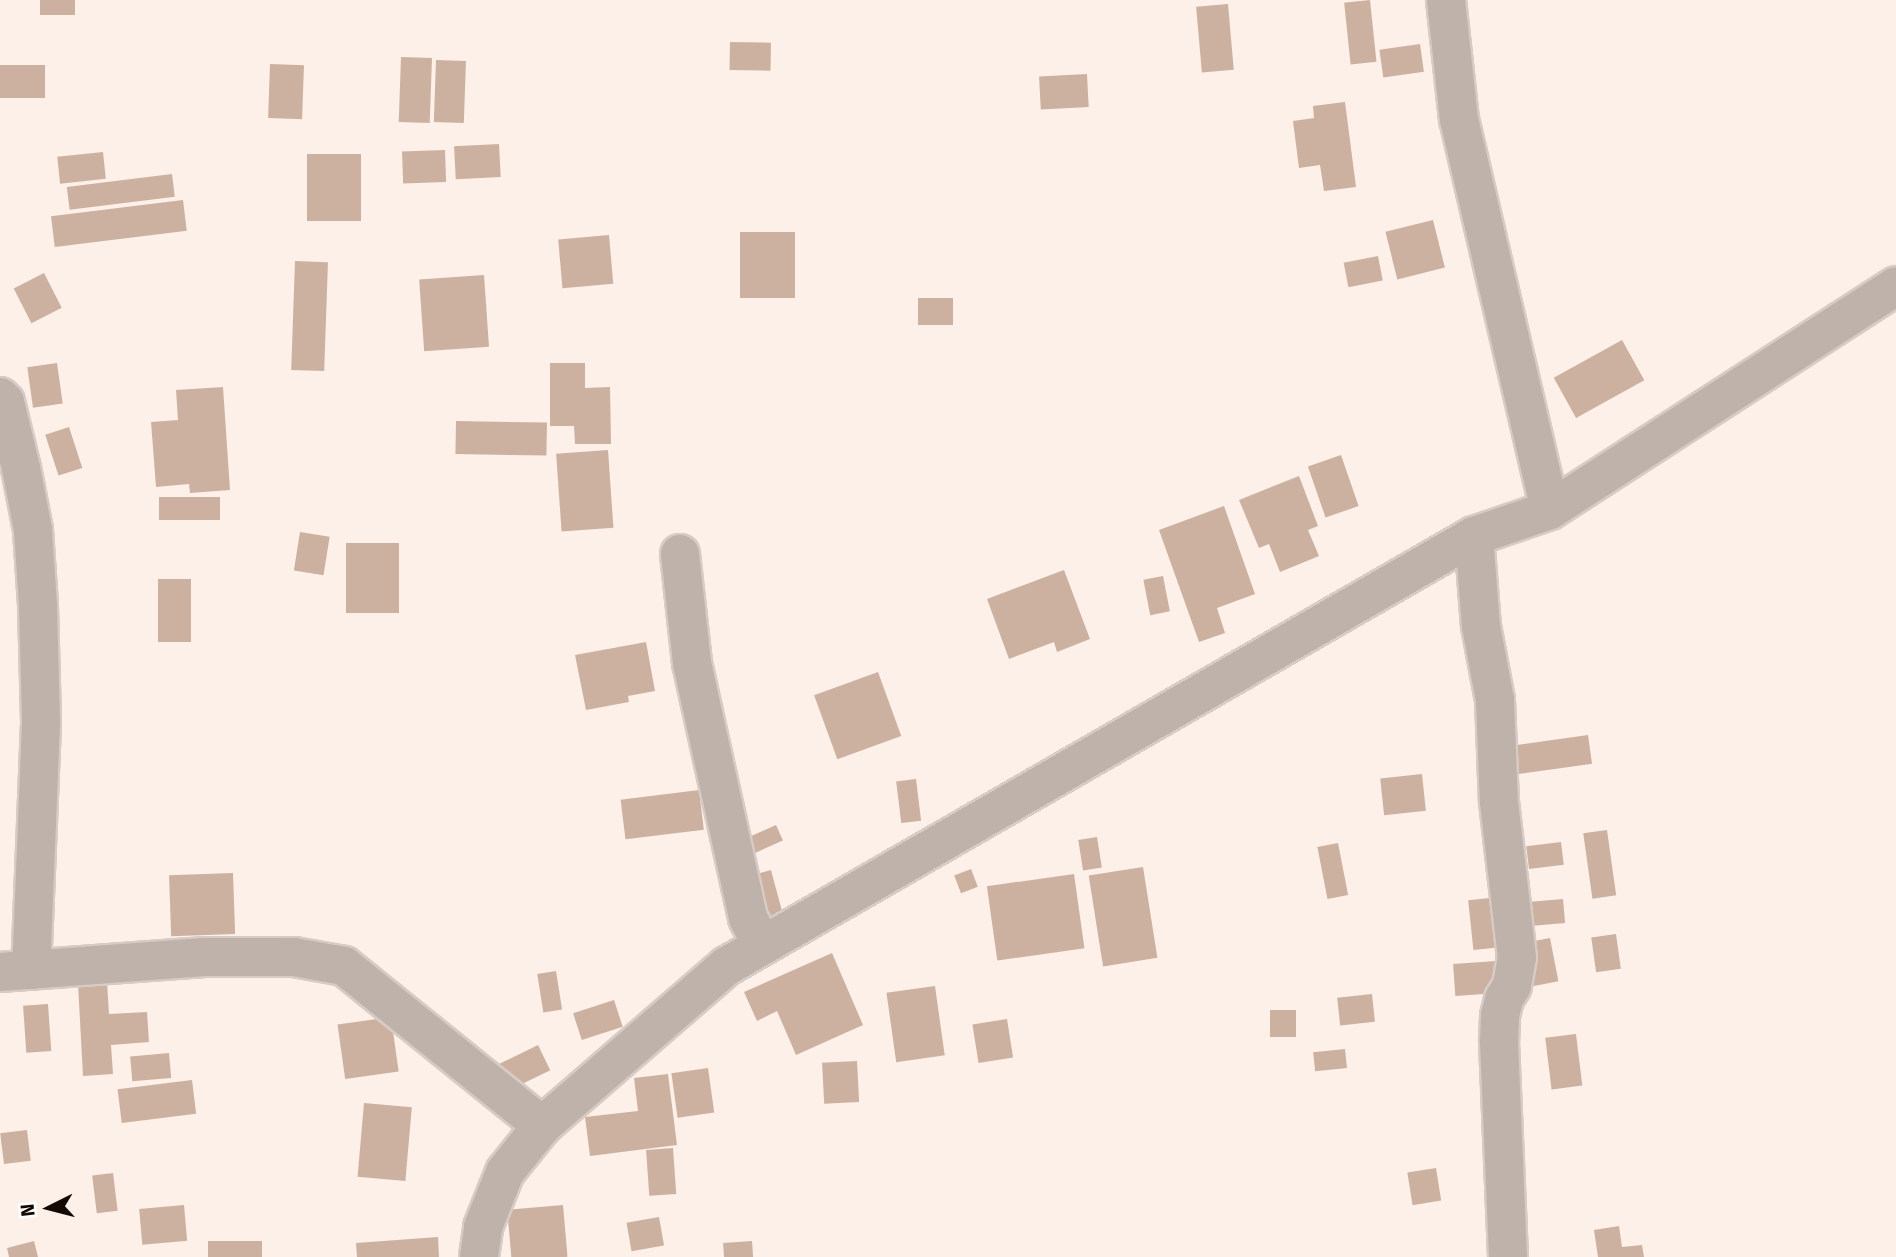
<!DOCTYPE html>
<style>
body{margin:0}
#map{position:relative;width:1896px;height:1257px;overflow:hidden;background:#fcf0e9;font-family:"Fira Sans",sans-serif}
div>[style]{position:absolute}
.building>*{inset:0;background:#cdb1a0;transform-origin:0 0}
.roads{filter:drop-shadow(2px 0 #d7cbc5) drop-shadow(-2px 0 #d7cbc5) drop-shadow(0 2px #d7cbc5) drop-shadow(0 -2px #d7cbc5)}
.minor>*{height:38px;margin:-19px;padding:0 19px;transform-origin:19px;border-radius:19px;background:#bfb2aa}
span{translate:-50% -50%;white-space:nowrap;text-align:center;line-height:1.15;-webkit-text-stroke:5px #fff;paint-order:stroke}
.north{position:absolute;left:14px;top:1173px;width:70px;height:70px;-webkit-text-stroke:5px #fff;paint-order:stroke;rotate:264deg;font-size:19px;font-weight:700;line-height:28px;text-align:center;color:#140a05}
.north::after{content:'';display:block;margin:auto;width:24px;height:32px;background:#140a05;clip-path:polygon(50% 0,100% 100%,50% 72%,0 100%)}
</style>
<div id="map">
<div class="building">
<i style="left:40px;top:0;width:35px;height:15px"></i>
<i style="left:1370px;top:0;width:62px;height:26px;rotate:84deg"></i>
<i style="left:1228px;top:4px;width:66px;height:32px;rotate:85deg"></i>
<i style="left:730px;top:42px;width:41px;height:28px;rotate:1deg"></i>
<i style="left:1420px;top:44px;width:28px;height:41px;rotate:82deg"></i>
<i style="left:401px;top:57px;width:31px;height:65px;rotate:2deg"></i>
<i style="left:436px;top:60px;width:30px;height:62px;rotate:2deg"></i>
<i style="left:270px;top:64px;width:34px;height:54px;rotate:2deg"></i>
<i style="left:45px;top:65px;width:33px;height:45px;rotate:90deg"></i>
<i style="left:1087px;top:74px;width:33px;height:48px;rotate:87deg"></i>
<i style="clip-path:polygon(1345px 102px,1356px 187px,1324px 191px,1320px 165px,1299px 168px,1293px 121px,1314px 118px,1313px 106px)"></i>
<i style="left:499px;top:144px;width:33px;height:45px;rotate:87deg"></i>
<i style="left:445px;top:150px;width:32px;height:43px;rotate:88deg"></i>
<i style="left:103px;top:152px;width:27px;height:46px;rotate:84deg"></i>
<i style="left:307px;top:154px;width:54px;height:67px"></i>
<i style="left:172px;top:174px;width:23px;height:106px;rotate:83deg"></i>
<i style="left:183px;top:200px;width:31px;height:133px;rotate:83deg"></i>
<i style="left:1433px;top:220px;width:49px;height:49px;rotate:76deg"></i>
<i style="left:795px;top:232px;width:66px;height:55px;rotate:90deg"></i>
<i style="left:609px;top:235px;width:49px;height:51px;rotate:85deg"></i>
<i style="left:1378px;top:256px;width:25px;height:35px;rotate:79deg"></i>
<i style="left:295px;top:261px;width:33px;height:109px;rotate:2deg"></i>
<i style="left:44px;top:273px;width:39px;height:34px;rotate:63deg"></i>
<i style="left:484px;top:275px;width:72px;height:65px;rotate:86deg"></i>
<i style="left:918px;top:298px;width:35px;height:27px"></i>
<i style="left:1622px;top:340px;width:46px;height:78px;rotate:61deg"></i>
<i style="left:57px;top:363px;width:41px;height:30px;rotate:82deg"></i>
<i style="clip-path:polygon(550px 363px,585px 363px,585px 388px,610px 387px,611px 444px,575px 444px,574px 426px,550px 426px)"></i>
<i style="clip-path:polygon(223px 387px,230px 490px,190px 493px,189px 484px,156px 487px,151px 422px,178px 420px,176px 390px)"></i>
<i style="left:456px;top:421px;width:91px;height:33px;rotate:1deg"></i>
<i style="left:69px;top:427px;width:43px;height:25px;rotate:72deg"></i>
<i style="left:608px;top:450px;width:78px;height:52px;rotate:86deg"></i>
<i style="left:1341px;top:455px;width:54px;height:35px;rotate:71deg"></i>
<i style="clip-path:polygon(1299px 476px,1318px 526px,1308px 530px,1319px 556px,1280px 572px,1269px 544px,1259px 548px,1239px 500px)"></i>
<i style="left:159px;top:497px;width:61px;height:23px"></i>
<i style="clip-path:polygon(1224px 506px,1255px 594px,1217px 608px,1225px 633px,1199px 642px,1159px 530px)"></i>
<i style="left:300px;top:532px;width:30px;height:39px;rotate:9deg"></i>
<i style="left:346px;top:543px;width:53px;height:70px"></i>
<i style="clip-path:polygon(1064px 570px,1090px 639px,1057px 652px,1054px 642px,1009px 659px,987px 599px)"></i>
<i style="left:1163px;top:576px;width:36px;height:20px;rotate:79deg"></i>
<i style="left:158px;top:579px;width:33px;height:63px"></i>
<i style="clip-path:polygon(646px 642px,655px 691px,628px 696px,629px 702px,586px 710px,575px 655px)"></i>
<i style="left:878px;top:672px;width:68px;height:68px;rotate:70deg"></i>
<i style="left:1588px;top:735px;width:29px;height:78px;rotate:82deg"></i>
<i style="left:1422px;top:774px;width:37px;height:42px;rotate:84deg"></i>
<i style="left:916px;top:779px;width:42px;height:20px;rotate:83deg"></i>
<i style="left:699px;top:790px;width:40px;height:79px;rotate:83deg"></i>
<i style="left:776px;top:825px;width:17px;height:36px;rotate:66deg"></i>
<i style="left:1607px;top:830px;width:66px;height:24px;rotate:82deg"></i>
<i style="left:1097px;top:837px;width:31px;height:19px;rotate:81deg"></i>
<i style="left:1561px;top:842px;width:23px;height:35px;rotate:83deg"></i>
<i style="left:1338px;top:843px;width:53px;height:21px;rotate:79deg"></i>
<i style="left:1143px;top:867px;width:92px;height:55px;rotate:81deg"></i>
<i style="left:971px;top:869px;width:19px;height:18px;rotate:69deg"></i>
<i style="left:771px;top:870px;width:48px;height:27px;rotate:75deg"></i>
<i style="left:233px;top:873px;width:61px;height:64px;rotate:88deg"></i>
<i style="left:1074px;top:874px;width:75px;height:88px;rotate:82deg"></i>
<i style="left:1500px;top:897px;width:50px;height:32px;rotate:84deg"></i>
<i style="left:1563px;top:899px;width:24px;height:32px;rotate:85deg"></i>
<i style="left:1616px;top:934px;width:35px;height:25px;rotate:82deg"></i>
<i style="left:1550px;top:938px;width:44px;height:30px;rotate:79deg"></i>
<i style="clip-path:polygon(832px 953px,863px 1025px,796px 1055px,777px 1011px,757px 1021px,744px 992px)"></i>
<i style="left:1496px;top:961px;width:32px;height:43px;rotate:86deg"></i>
<i style="left:556px;top:971px;width:39px;height:19px;rotate:81deg"></i>
<i style="clip-path:polygon(107px 982px,109px 1014px,147px 1012px,149px 1042px,111px 1045px,113px 1074px,83px 1076px,78px 984px)"></i>
<i style="left:935px;top:986px;width:70px;height:49px;rotate:82deg"></i>
<i style="left:1372px;top:994px;width:28px;height:35px;rotate:84deg"></i>
<i style="left:614px;top:1000px;width:28px;height:43px;rotate:72deg"></i>
<i style="left:48px;top:1004px;width:47px;height:25px;rotate:86deg"></i>
<i style="left:1296px;top:1010px;width:27px;height:26px;rotate:90deg"></i>
<i style="left:391px;top:1017px;width:55px;height:54px;rotate:82deg"></i>
<i style="left:1007px;top:1019px;width:39px;height:35px;rotate:81deg"></i>
<i style="left:1576px;top:1034px;width:52px;height:31px;rotate:83deg"></i>
<i style="left:538px;top:1045px;width:28px;height:43px;rotate:64deg"></i>
<i style="left:1345px;top:1049px;width:19px;height:32px;rotate:84deg"></i>
<i style="left:169px;top:1053px;width:25px;height:39px;rotate:85deg"></i>
<i style="left:857px;top:1061px;width:41px;height:35px;rotate:87deg"></i>
<i style="left:708px;top:1068px;width:45px;height:37px;rotate:82deg"></i>
<i style="clip-path:polygon(668px 1074px,677px 1145px,590px 1156px,585px 1117px,638px 1111px,634px 1078px)"></i>
<i style="left:192px;top:1080px;width:34px;height:75px;rotate:83deg"></i>
<i style="left:364px;top:1103px;width:48px;height:74px;rotate:5deg"></i>
<i style="left:27px;top:1130px;width:31px;height:27px;rotate:83deg"></i>
<i style="left:673px;top:1148px;width:46px;height:27px;rotate:86deg"></i>
<i style="left:1436px;top:1168px;width:33px;height:29px;rotate:81deg"></i>
<i style="left:113px;top:1173px;width:38px;height:21px;rotate:83deg"></i>
<i style="left:184px;top:1205px;width:36px;height:45px;rotate:85deg"></i>
<i style="left:563px;top:1205px;width:52px;height:56px;rotate:85deg"></i>
<i style="left:659px;top:1217px;width:29px;height:33px;rotate:80deg"></i>
<i style="clip-path:polygon(1619px 1226px,1622px 1247px,1642px 1245px,1644px 1257px,1598px 1257px,1594px 1230px)"></i>
<i style="clip-path:polygon(438px 1237px,439px 1257px,357px 1257px,356px 1243px)"></i>
<i style="clip-path:polygon(34px 1241px,38px 1257px,9px 1257px,7px 1248px)"></i>
<i style="left:208px;top:1241px;width:54px;height:16px"></i>
<i style="left:752px;top:1241px;width:16px;height:29px;rotate:86deg"></i>
</div>
<div class="roads">
<div class="minor">
<i style="left:1446px;top:0;width:120px;rotate:83.8deg"></i>
<i style="left:1459px;top:119px;width:401px;rotate:76.9deg"></i>
<i style="left:0;top:397px;width:7px;rotate:45deg"></i>
<i style="left:5px;top:402px;width:68px;rotate:76.4deg"></i>
<i style="left:21px;top:468px;width:63px;rotate:79deg"></i>
<i style="left:33px;top:530px;width:76px;rotate:86.2deg"></i>
<i style="left:38px;top:606px;width:117px;rotate:88.5deg"></i>
<i style="left:41px;top:723px;width:247px;rotate:92.3deg"></i>
<i style="left:1474px;top:536px;width:90px;rotate:85.6deg"></i>
<i style="left:1481px;top:626px;width:75px;rotate:79.3deg"></i>
<i style="left:1495px;top:700px;width:102px;rotate:87.8deg"></i>
<i style="left:1499px;top:802px;width:156px;rotate:83.4deg"></i>
<i style="left:1517px;top:957px;width:29px;rotate:100deg"></i>
<i style="left:1512px;top:986px;width:15px;rotate:122deg"></i>
<i style="left:1504px;top:999px;width:17px;rotate:103deg"></i>
<i style="left:1500px;top:1016px;width:26px;rotate:92deg"></i>
<i style="left:1499px;top:1042px;width:215px;rotate:87.6deg"></i>
<i style="left:680px;top:554px;width:110px;rotate:83.7deg"></i>
<i style="left:692px;top:663px;width:261px;rotate:77.6deg"></i>
<i style="left:748px;top:918px;width:31px;rotate:63deg"></i>
<i style="left:0;top:972px;width:205px;rotate:-4.2deg"></i>
<i style="left:204px;top:957px;width:90px"></i>
<i style="left:294px;top:957px;width:51px;rotate:10.2deg"></i>
<i style="left:344px;top:966px;width:255px;rotate:38.9deg"></i>
<i style="left:479px;top:1257px;width:30px;rotate:-82deg"></i>
<i style="left:483px;top:1227px;width:59px;rotate:-68.2deg"></i>
<i style="left:505px;top:1172px;width:59px;rotate:-51.2deg"></i>
<i style="left:542px;top:1126px;width:245px;rotate:-40.9deg"></i>
<i style="left:727px;top:966px;width:862px;rotate:-29.93deg"></i>
<i style="left:1474px;top:536px;width:80px;rotate:-18.9deg"></i>
<i style="left:1550px;top:510px;width:412px;rotate:-32.9deg"></i>
</div>
</div>
<div class="north">N</div>
</div>
